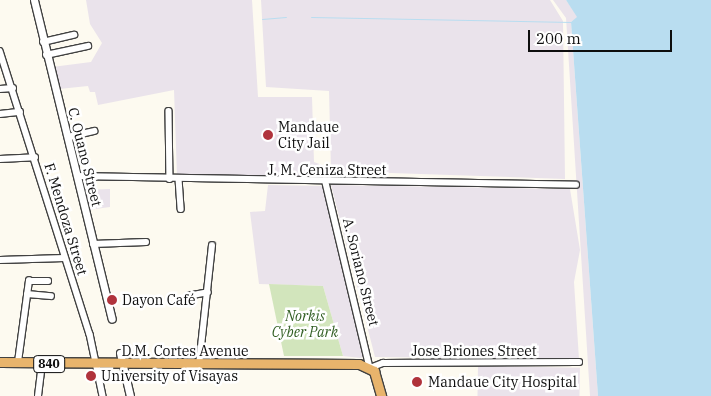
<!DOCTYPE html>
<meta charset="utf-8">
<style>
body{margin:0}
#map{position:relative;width:711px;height:396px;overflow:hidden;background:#fdfaf0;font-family:"IBM Plex Serif",serif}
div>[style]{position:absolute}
.industrial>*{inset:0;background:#eae3eb;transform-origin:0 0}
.green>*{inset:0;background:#d2e5bc}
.water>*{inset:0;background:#b9ddf0}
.stream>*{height:1px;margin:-0.5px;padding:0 0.5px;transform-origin:0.5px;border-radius:0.5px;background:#b9ddf0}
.roads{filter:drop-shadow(1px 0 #414141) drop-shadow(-1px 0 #414141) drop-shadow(0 1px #414141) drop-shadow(0 -1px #414141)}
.minor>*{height:5.5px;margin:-2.75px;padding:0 2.75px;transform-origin:2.75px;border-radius:2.75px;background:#fff}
.tertiary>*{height:7px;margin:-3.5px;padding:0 3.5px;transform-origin:3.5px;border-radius:3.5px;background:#fff}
.trunk>*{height:9px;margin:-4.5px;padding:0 4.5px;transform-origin:4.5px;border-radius:4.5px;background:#e8b46c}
.dots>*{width:14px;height:14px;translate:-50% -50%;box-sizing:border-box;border:2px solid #fff;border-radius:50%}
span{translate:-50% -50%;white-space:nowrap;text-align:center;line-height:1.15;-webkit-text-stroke:5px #fff;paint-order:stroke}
.shield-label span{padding:1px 4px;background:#fff;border:1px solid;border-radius:4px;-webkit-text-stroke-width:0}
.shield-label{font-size:12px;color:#0e0e0e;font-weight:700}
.poi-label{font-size:14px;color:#0e0e0e}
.left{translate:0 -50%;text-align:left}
.street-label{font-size:14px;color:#0e0e0e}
.park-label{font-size:14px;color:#325f24;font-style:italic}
.scale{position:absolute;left:528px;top:30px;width:144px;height:22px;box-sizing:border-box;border:2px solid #0e0e0e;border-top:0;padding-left:6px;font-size:15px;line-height:18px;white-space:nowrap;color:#0e0e0e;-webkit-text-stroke:4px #fff;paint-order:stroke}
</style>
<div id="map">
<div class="industrial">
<i style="clip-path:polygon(86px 0,252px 0,258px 97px,312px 97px,314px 162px,322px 165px,323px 178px,177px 177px,174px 90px,98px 105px,95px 92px,90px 92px,88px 86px,59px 89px,52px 67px,91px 62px,102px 43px,90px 24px)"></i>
<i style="clip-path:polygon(261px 0,550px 0,563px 21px,565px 179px,331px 171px,329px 91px,266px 87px)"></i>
<i style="clip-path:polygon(553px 0,566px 0,578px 17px,571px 22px,598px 396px,590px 396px,566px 18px)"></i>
<i style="clip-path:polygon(268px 185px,324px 186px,367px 355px,361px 358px,343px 356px,323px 286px,259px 284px,250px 212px,265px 211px)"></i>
<i style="clip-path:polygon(331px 185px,570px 189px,580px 250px,574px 282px,579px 359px,375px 357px)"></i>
<i style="clip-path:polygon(110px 189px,110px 207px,88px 210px,84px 190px)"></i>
<i style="left:478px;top:366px;width:102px;height:30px;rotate:1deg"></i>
</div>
<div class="green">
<i style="clip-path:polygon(269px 284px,323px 286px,343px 356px,284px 356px)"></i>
</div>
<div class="water">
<i style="clip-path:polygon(566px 0,711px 0,711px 396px,598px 396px,571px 22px,577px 17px)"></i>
</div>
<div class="stream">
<i style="left:311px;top:17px;width:260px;rotate:1.1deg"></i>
<i style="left:262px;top:19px;width:24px;rotate:-5deg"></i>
</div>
<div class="roads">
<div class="minor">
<i style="left:43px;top:42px;width:32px;rotate:-13deg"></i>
<i style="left:0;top:51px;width:297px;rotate:72.4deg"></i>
<i style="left:90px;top:334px;width:63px;rotate:78.2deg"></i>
<i style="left:46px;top:55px;width:43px;rotate:-12.1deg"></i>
<i style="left:0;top:89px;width:13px;rotate:-4deg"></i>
<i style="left:169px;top:111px;width:68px;rotate:89.2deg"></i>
<i style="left:0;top:114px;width:20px;rotate:-6deg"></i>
<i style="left:68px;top:137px;width:27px;rotate:-13deg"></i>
<i style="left:0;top:159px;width:35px;rotate:-3deg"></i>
<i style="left:78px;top:176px;width:498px;rotate:1deg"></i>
<i style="left:179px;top:179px;width:30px;rotate:86deg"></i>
<i style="left:326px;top:183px;width:190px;rotate:76.6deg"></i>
<i style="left:93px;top:244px;width:53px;rotate:-2.2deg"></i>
<i style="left:0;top:260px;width:64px;rotate:-1.8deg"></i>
<i style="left:27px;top:294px;width:24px;rotate:5deg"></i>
<i style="left:188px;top:296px;width:20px;rotate:-11deg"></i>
<i style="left:18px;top:362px;width:82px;rotate:-82.3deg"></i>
<i style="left:29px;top:281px;width:19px"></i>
<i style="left:199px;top:365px;width:120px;rotate:-83.8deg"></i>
<i style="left:370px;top:368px;width:14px;rotate:-21deg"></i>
<i style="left:383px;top:363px;width:196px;rotate:-0.3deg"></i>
<i style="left:38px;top:396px;width:33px;rotate:-83deg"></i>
</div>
<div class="tertiary">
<i style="left:34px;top:0;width:328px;rotate:76.3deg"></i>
<i style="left:120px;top:353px;width:44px;rotate:76.9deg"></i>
</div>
<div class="trunk">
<i style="left:0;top:362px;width:359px;rotate:0.3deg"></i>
<i style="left:359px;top:364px;width:17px;rotate:25deg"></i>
<i style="left:374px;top:371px;width:26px;rotate:74deg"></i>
</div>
</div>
<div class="dots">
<i style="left:268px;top:135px;background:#b0333c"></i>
<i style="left:112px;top:300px;background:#b0333c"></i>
<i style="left:91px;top:376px;background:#b0333c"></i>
<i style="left:417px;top:382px;background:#b0333c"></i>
</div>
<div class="shield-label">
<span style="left:49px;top:364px">840</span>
</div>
<div class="poi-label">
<span class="left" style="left:278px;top:135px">Mandaue<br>City Jail</span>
<span class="left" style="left:122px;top:300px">Dayon Café</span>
<span class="left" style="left:101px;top:376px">University of Visayas</span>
<span class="left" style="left:428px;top:382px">Mandaue City Hospital</span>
</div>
<div class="street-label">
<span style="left:85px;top:157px;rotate:76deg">C. Ouano Street</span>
<span style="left:327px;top:170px">J. M. Ceniza Street</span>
<span style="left:66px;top:219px;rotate:73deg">F. Mendoza Street</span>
<span style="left:361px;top:272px;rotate:76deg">A. Soriano Street</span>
<span style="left:185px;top:351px">D.M. Cortes Avenue</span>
<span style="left:474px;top:351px">Jose Briones Street</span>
</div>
<div class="park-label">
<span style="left:305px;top:324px">Norkis<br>Cyber Park</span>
</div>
<div class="scale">200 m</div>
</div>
